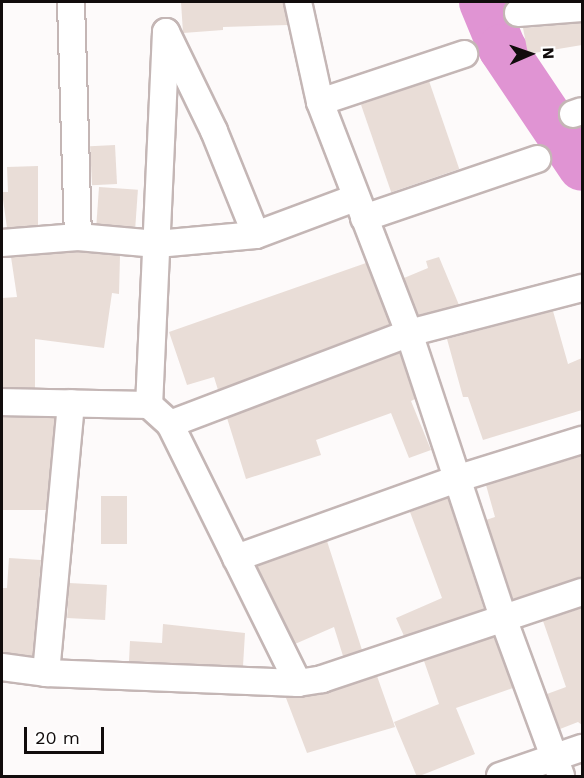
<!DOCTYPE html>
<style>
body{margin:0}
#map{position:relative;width:584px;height:778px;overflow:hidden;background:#fdfafa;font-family:"Work Sans",sans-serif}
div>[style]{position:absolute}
.river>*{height:48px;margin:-24px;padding:0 24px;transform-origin:24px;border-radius:24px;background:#e094d3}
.building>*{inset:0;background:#e9ddd7;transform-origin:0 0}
.roads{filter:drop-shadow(2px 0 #c4b6b5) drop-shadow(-2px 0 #c4b6b5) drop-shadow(0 2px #c4b6b5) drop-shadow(0 -2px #c4b6b5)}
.minor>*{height:26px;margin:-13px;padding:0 13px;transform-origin:13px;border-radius:13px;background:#fff}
span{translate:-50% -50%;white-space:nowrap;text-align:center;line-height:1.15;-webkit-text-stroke:4.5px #fff;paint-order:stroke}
.frame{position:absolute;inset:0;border:3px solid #110c0c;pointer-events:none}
.north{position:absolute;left:500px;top:24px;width:60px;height:60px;-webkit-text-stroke:4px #fff;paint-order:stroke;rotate:88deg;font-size:16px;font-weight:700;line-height:24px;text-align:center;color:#110c0c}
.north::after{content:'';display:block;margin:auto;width:21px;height:27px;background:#110c0c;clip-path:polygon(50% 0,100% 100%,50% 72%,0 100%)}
.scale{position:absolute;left:24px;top:727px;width:80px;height:27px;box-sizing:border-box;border:3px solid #110c0c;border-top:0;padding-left:8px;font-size:18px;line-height:21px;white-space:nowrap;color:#110c0c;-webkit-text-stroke:4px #fff;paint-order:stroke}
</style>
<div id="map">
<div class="river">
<i style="left:483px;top:2px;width:50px;rotate:67.6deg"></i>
<i style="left:502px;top:48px;width:143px;rotate:56.1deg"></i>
</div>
<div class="building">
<i style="clip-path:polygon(181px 2px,283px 2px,288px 25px,223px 27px,223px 30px,183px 33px)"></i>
<i style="clip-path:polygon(582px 23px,582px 45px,528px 54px,523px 28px)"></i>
<i style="left:429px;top:81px;width:93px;height:72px;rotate:71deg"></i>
<i style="left:115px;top:145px;width:39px;height:25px;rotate:87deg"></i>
<i style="clip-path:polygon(38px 166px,38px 225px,7px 228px,2px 192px,8px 192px,7px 167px)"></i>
<i style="left:99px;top:187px;width:39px;height:37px;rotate:4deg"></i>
<i style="clip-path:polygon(78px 252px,120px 256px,119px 294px,112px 293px,104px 348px,35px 339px,35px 388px,3px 387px,2px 298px,17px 297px,11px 257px)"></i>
<i style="clip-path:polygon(439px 257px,459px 305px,418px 315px,404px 278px,428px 268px,426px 261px)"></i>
<i style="clip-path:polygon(366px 263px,390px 324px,218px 390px,214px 377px,187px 385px,169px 332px)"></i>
<i style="clip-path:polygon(553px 311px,568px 364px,582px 358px,582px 410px,483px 440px,468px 397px,463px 397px,447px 339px)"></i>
<i style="clip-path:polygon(400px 353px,415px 399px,411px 401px,431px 450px,409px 458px,391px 413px,316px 440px,321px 455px,246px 479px,227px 418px)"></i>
<i style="clip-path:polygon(2px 417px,55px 418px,46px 510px,2px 510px)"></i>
<i style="clip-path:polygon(582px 456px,582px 577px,513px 599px,486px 520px,495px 517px,486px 485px)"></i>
<i style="left:101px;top:496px;width:26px;height:48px"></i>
<i style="clip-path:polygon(448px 498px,484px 609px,404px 636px,396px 618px,442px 598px,410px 512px)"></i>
<i style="clip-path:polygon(327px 541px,362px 650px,343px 656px,334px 627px,295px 644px,257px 566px)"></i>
<i style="clip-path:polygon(9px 558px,41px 560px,33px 656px,2px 652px,2px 588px,7px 588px)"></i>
<i style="left:69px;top:583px;width:38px;height:35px;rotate:3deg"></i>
<i style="clip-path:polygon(582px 608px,582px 725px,578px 722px,560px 729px,547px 694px,566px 687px,543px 621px)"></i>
<i style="clip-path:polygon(163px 624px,245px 633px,243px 666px,129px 661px,130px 641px,162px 643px)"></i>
<i style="clip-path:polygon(494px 637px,513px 688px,456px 708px,475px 754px,417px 777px,394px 722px,439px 704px,424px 661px)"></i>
<i style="clip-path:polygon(377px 676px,395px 727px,307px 753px,286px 698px,325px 694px)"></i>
</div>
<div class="roads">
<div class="minor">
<i style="left:71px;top:2px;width:235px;rotate:88.3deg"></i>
<i style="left:78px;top:237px;width:79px;rotate:5.1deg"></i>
<i style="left:157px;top:244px;width:99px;rotate:-5.2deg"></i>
<i style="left:256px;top:235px;width:106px;rotate:-20.5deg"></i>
<i style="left:298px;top:2px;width:102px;rotate:77.6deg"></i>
<i style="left:320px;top:102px;width:248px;rotate:68.9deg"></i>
<i style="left:409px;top:333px;width:300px;rotate:71.7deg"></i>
<i style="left:503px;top:618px;width:168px;rotate:69.8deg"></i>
<i style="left:518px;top:13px;width:64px;rotate:-4.5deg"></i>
<i style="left:166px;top:32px;width:373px;rotate:92.6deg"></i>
<i style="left:149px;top:405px;width:28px;rotate:42deg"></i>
<i style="left:170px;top:424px;width:289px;rotate:63.7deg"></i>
<i style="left:298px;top:683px;width:24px;rotate:-9deg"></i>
<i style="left:322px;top:679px;width:274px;rotate:-18.5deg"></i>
<i style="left:166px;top:32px;width:110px;rotate:64.1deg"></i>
<i style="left:214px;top:131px;width:112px;rotate:68deg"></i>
<i style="left:320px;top:102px;width:152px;rotate:-18.4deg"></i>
<i style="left:573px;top:114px;width:9px;rotate:-18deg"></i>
<i style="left:364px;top:218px;width:183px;rotate:-18.8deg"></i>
<i style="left:2px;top:243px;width:76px;rotate:-4.5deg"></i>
<i style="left:2px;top:402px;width:147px;rotate:1.2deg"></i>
<i style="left:170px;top:424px;width:256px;rotate:-20.8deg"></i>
<i style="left:409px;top:333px;width:179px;rotate:-14.6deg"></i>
<i style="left:236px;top:558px;width:237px;rotate:-19.7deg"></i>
<i style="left:459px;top:478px;width:129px;rotate:-17.2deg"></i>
<i style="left:2px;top:667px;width:44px;rotate:7.8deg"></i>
<i style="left:46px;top:673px;width:252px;rotate:2.3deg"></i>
<i style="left:46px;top:673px;width:271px;rotate:-84.7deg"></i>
<i style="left:500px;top:776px;width:87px;rotate:-18.9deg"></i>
</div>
</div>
<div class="frame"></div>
<div class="north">N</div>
<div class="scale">20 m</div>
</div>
